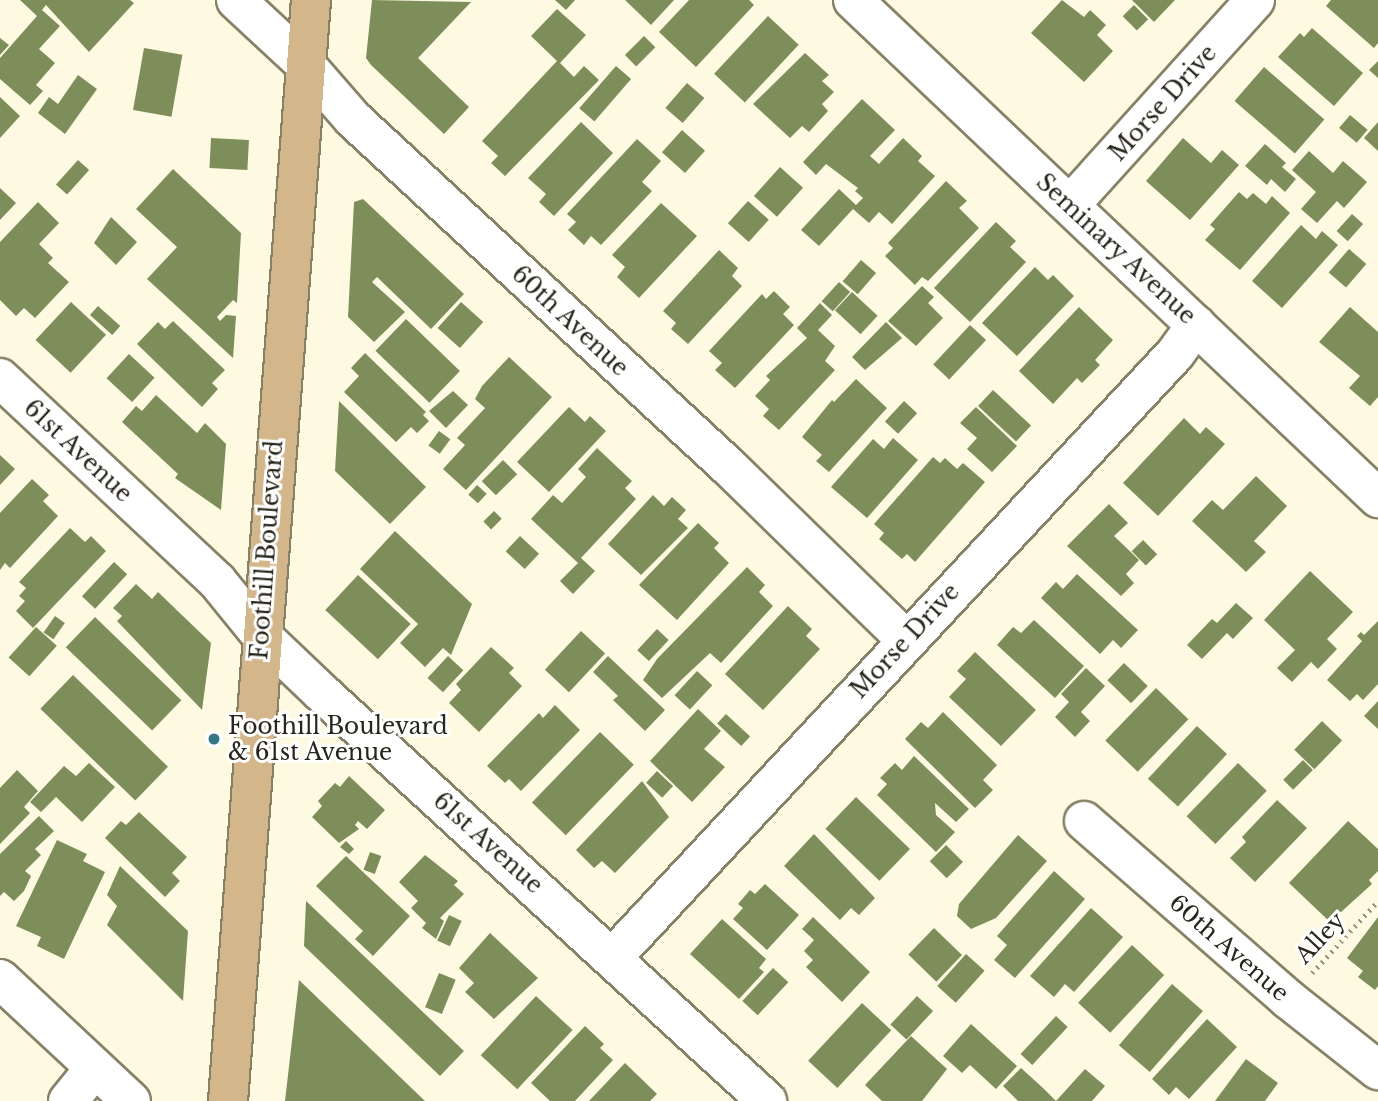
<!DOCTYPE html>
<style>
body{margin:0}
#map{position:relative;width:1378px;height:1101px;overflow:hidden;background:#fefae2;font-family:"Libre Baskerville",serif}
div>[style]{position:absolute}
.building>*{inset:0;background:#7e8e5b;transform-origin:0 0}
.path>*{height:4.5px;margin-top:-2.25px;transform-origin:0;background:repeating-linear-gradient(90deg,#9a9685 0 2px,transparent 0 7px)}
.roads{filter:drop-shadow(2px 0 #878267) drop-shadow(-2px 0 #878267) drop-shadow(0 2px #878267) drop-shadow(0 -2px #878267)}
.minor>*{height:38px;margin:-19px;padding:0 19px;transform-origin:19px;border-radius:19px;background:#fff}
.major>*{height:38px;margin:-19px;padding:0 19px;transform-origin:19px;border-radius:19px;background:#d3b68a}
.dots>*{width:19px;height:19px;translate:-50% -50%;box-sizing:border-box;border:4px solid #fff;border-radius:50%}
span{translate:-50% -50%;white-space:nowrap;text-align:center;line-height:1.15;-webkit-text-stroke:6px #fff;paint-order:stroke}
.street-label{font-size:23px;color:#28261b}
.poi-label{font-size:23px;color:#28261b}
.left{translate:0 -50%;text-align:left}
</style>
<div id="map">
<div class="building">
<i style="clip-path:polygon(20px 0,130px 0,134px 3px,89px 52px,46px 5px,42px 10px,60px 26px,39px 49px,55px 63px,36px 85px,43px 91px,30px 105px,0 79px,0 58px,37px 16px)"></i>
<i style="clip-path:polygon(372px 0,471px 2px,418px 58px,469px 107px,444px 134px,371px 65px,366px 58px)"></i>
<i style="clip-path:polygon(555px 0,575px 0,566px 10px)"></i>
<i style="clip-path:polygon(625px 0,674px 0,651px 25px)"></i>
<i style="clip-path:polygon(689px 0,749px 0,754px 5px,696px 67px,659px 32px)"></i>
<i style="clip-path:polygon(1062px 0,1084px 17px,1090px 10px,1106px 25px,1097px 35px,1113px 51px,1084px 82px,1031px 33px)"></i>
<i style="clip-path:polygon(1132px 0,1175px 0,1154px 22px)"></i>
<i style="clip-path:polygon(1331px 0,1378px 0,1378px 43px,1374px 48px,1326px 6px)"></i>
<i style="left:1134px;top:5px;width:20px;height:16px;rotate:45deg"></i>
<i style="clip-path:polygon(557px 9px,586px 35px,560px 63px,574px 77px,584px 66px,599px 80px,505px 176px,491px 163px,498px 156px,482px 141px,557px 61px,531px 36px)"></i>
<i style="left:768px;top:16px;width:42px;height:79px;rotate:43deg"></i>
<i style="clip-path:polygon(1312px 28px,1363px 73px,1334px 106px,1278px 57px,1300px 33px,1304px 37px)"></i>
<i style="left:644px;top:36px;width:16px;height:27px;rotate:45deg"></i>
<i style="clip-path:polygon(0 38px,9px 45px,0 55px)"></i>
<i style="left:144px;top:48px;width:39px;height:63px;rotate:10deg"></i>
<i style="clip-path:polygon(805px 53px,829px 75px,822px 81px,834px 92px,822px 104px,828px 111px,809px 132px,802px 126px,790px 138px,753px 104px)"></i>
<i style="clip-path:polygon(1378px 61px,1378px 78px,1369px 70px)"></i>
<i style="left:616px;top:66px;width:20px;height:56px;rotate:41deg"></i>
<i style="left:1264px;top:67px;width:80px;height:45px;rotate:41deg"></i>
<i style="clip-path:polygon(78px 75px,97px 89px,65px 134px,38px 113px,49px 97px,58px 104px)"></i>
<i style="left:687px;top:83px;width:23px;height:33px;rotate:41deg"></i>
<i style="clip-path:polygon(0 97px,20px 116px,0 138px)"></i>
<i style="clip-path:polygon(862px 99px,895px 130px,870px 156px,879px 164px,903px 138px,922px 156px,918px 161px,935px 176px,892px 224px,879px 212px,869px 223px,853px 209px,819px 246px,801px 230px,839px 189px,856px 205px,863px 198px,855px 191px,858px 188px,826px 164px,816px 175px,803px 162px)"></i>
<i style="left:1350px;top:115px;width:23px;height:17px;rotate:40deg"></i>
<i style="clip-path:polygon(581px 122px,613px 153px,554px 216px,539px 202px,546px 194px,528px 178px)"></i>
<i style="clip-path:polygon(1378px 122px,1378px 151px,1364px 138px)"></i>
<i style="left:682px;top:130px;width:31px;height:30px;rotate:42deg"></i>
<i style="left:211px;top:138px;width:38px;height:30px;rotate:3deg"></i>
<i style="clip-path:polygon(1183px 138px,1211px 163px,1222px 150px,1239px 165px,1190px 220px,1146px 181px)"></i>
<i style="clip-path:polygon(637px 139px,661px 161px,642px 182px,652px 191px,601px 245px,591px 236px,584px 245px,568px 230px,576px 222px,567px 214px)"></i>
<i style="clip-path:polygon(1265px 144px,1286px 163px,1282px 167px,1296px 179px,1285px 192px,1271px 179px,1267px 185px,1245px 166px)"></i>
<i style="clip-path:polygon(1309px 151px,1333px 173px,1343px 161px,1367px 182px,1344px 208px,1337px 201px,1317px 223px,1301px 209px,1316px 192px,1292px 170px)"></i>
<i style="left:78px;top:160px;width:15px;height:33px;rotate:42deg"></i>
<i style="left:780px;top:167px;width:31px;height:39px;rotate:42deg"></i>
<i style="clip-path:polygon(173px 169px,241px 233px,237px 303px,233px 300px,217px 317px,220px 321px,226px 315px,236px 316px,233px 358px,147px 279px,177px 247px,136px 209px)"></i>
<i style="clip-path:polygon(946px 181px,967px 201px,959px 208px,979px 228px,928px 281px,922px 277px,915px 285px,885px 256px,893px 248px,888px 243px)"></i>
<i style="clip-path:polygon(0 188px,16px 203px,0 220px)"></i>
<i style="clip-path:polygon(1239px 192px,1247px 199px,1253px 193px,1266px 204px,1272px 196px,1290px 213px,1240px 270px,1205px 240px,1215px 229px,1210px 225px)"></i>
<i style="clip-path:polygon(363px 199px,464px 294px,431px 329px,377px 277px,372px 282px,405px 312px,374px 342px,348px 317px,354px 202px)"></i>
<i style="left:748px;top:201px;width:28px;height:30px;rotate:42deg"></i>
<i style="clip-path:polygon(38px 202px,59px 223px,39px 244px,53px 258px,48px 263px,69px 282px,35px 318px,24px 308px,16px 316px,0 300px,0 242px)"></i>
<i style="clip-path:polygon(661px 203px,697px 236px,639px 298px,617px 277px,625px 267px,612px 255px)"></i>
<i style="left:1352px;top:214px;width:15px;height:23px;rotate:42deg"></i>
<i style="clip-path:polygon(111px 217px,137px 242px,116px 265px,94px 243px)"></i>
<i style="clip-path:polygon(996px 222px,1016px 241px,1010px 247px,1026px 262px,970px 322px,934px 288px)"></i>
<i style="clip-path:polygon(1301px 225px,1316px 239px,1322px 231px,1338px 245px,1282px 308px,1252px 281px)"></i>
<i style="left:1349px;top:249px;width:23px;height:31px;rotate:41deg"></i>
<i style="clip-path:polygon(719px 250px,738px 268px,732px 276px,742px 286px,688px 344px,671px 329px,676px 323px,663px 311px)"></i>
<i style="left:861px;top:260px;width:20px;height:28px;rotate:41deg"></i>
<i style="clip-path:polygon(1035px 267px,1048px 280px,1053px 275px,1074px 296px,1017px 356px,982px 323px)"></i>
<i style="left:839px;top:282px;width:15px;height:26px;rotate:42deg"></i>
<i style="clip-path:polygon(922px 286px,934px 297px,928px 303px,943px 318px,916px 346px,888px 321px)"></i>
<i style="clip-path:polygon(774px 291px,790px 307px,783px 314px,794px 325px,735px 388px,715px 370px,722px 363px,709px 351px,762px 294px,766px 299px)"></i>
<i style="left:852px;top:292px;width:35px;height:25px;rotate:43deg"></i>
<i style="left:71px;top:302px;width:48px;height:52px;rotate:43deg"></i>
<i style="left:461px;top:302px;width:30px;height:35px;rotate:42deg"></i>
<i style="clip-path:polygon(820px 303px,832px 315px,818px 330px,835px 346px,825px 361px,835px 370px,779px 430px,763px 416px,769px 409px,755px 396px,770px 380px,766px 376px,807px 338px,797px 328px)"></i>
<i style="left:98px;top:306px;width:30px;height:12px;rotate:42deg"></i>
<i style="clip-path:polygon(1079px 307px,1113px 340px,1095px 360px,1100px 365px,1082px 383px,1077px 378px,1053px 404px,1019px 371px)"></i>
<i style="clip-path:polygon(1350px 307px,1378px 332px,1378px 397px,1370px 406px,1349px 388px,1360px 376px,1319px 342px)"></i>
<i style="left:406px;top:319px;width:75px;height:44px;rotate:44deg"></i>
<i style="clip-path:polygon(173px 321px,225px 370px,212px 383px,218px 389px,202px 407px,137px 344px,158px 322px,165px 329px)"></i>
<i style="clip-path:polygon(886px 322px,902px 338px,865px 370px,852px 357px)"></i>
<i style="left:970px;top:325px;width:22px;height:54px;rotate:43deg"></i>
<i style="clip-path:polygon(365px 353px,426px 412px,423px 415px,429px 421px,417px 433px,411px 427px,396px 442px,344px 392px,359px 376px,351px 368px)"></i>
<i style="left:129px;top:354px;width:35px;height:33px;rotate:43deg"></i>
<i style="clip-path:polygon(509px 357px,552px 397px,466px 490px,443px 469px,465px 445px,457px 438px,485px 408px,475px 399px,482px 386px)"></i>
<i style="clip-path:polygon(856px 379px,887px 408px,829px 472px,816px 461px,822px 455px,802px 437px,832px 400px,834px 402px)"></i>
<i style="left:993px;top:390px;width:52px;height:22px;rotate:43deg"></i>
<i style="clip-path:polygon(453px 391px,468px 405px,446px 428px,429px 411px)"></i>
<i style="clip-path:polygon(156px 395px,197px 433px,205px 423px,226px 444px,221px 510px,175px 478px,178px 474px,122px 422px,136px 406px,142px 411px)"></i>
<i style="clip-path:polygon(339px 401px,426px 487px,390px 524px,335px 471px)"></i>
<i style="left:904px;top:401px;width:18px;height:28px;rotate:43deg"></i>
<i style="clip-path:polygon(569px 407px,585px 422px,590px 416px,606px 431px,549px 492px,517px 462px)"></i>
<i style="clip-path:polygon(976px 407px,1017px 446px,992px 472px,967px 449px,977px 438px,960px 423px)"></i>
<i style="clip-path:polygon(1184px 418px,1200px 434px,1206px 427px,1225px 444px,1158px 516px,1123px 483px)"></i>
<i style="left:439px;top:431px;width:14px;height:18px;rotate:36deg"></i>
<i style="clip-path:polygon(893px 438px,918px 460px,867px 518px,831px 487px,873px 439px,884px 449px)"></i>
<i style="clip-path:polygon(597px 448px,632px 481px,625px 488px,636px 499px,581px 558px,595px 571px,573px 594px,560px 581px,578px 563px,531px 519px,553px 495px,562px 503px,586px 477px,578px 469px)"></i>
<i style="clip-path:polygon(0 455px,15px 469px,0 485px)"></i>
<i style="clip-path:polygon(933px 457px,940px 463px,945px 458px,957px 469px,963px 463px,985px 482px,915px 562px,907px 554px,902px 559px,879px 539px,884px 533px,874px 524px)"></i>
<i style="left:503px;top:460px;width:20px;height:30px;rotate:45deg"></i>
<i style="clip-path:polygon(1256px 476px,1287px 506px,1254px 541px,1266px 552px,1246px 572px,1192px 521px,1212px 500px,1223px 510px)"></i>
<i style="clip-path:polygon(32px 479px,49px 495px,43px 501px,58px 516px,10px 568px,5px 563px,0 570px,0 513px)"></i>
<i style="left:477px;top:485px;width:13px;height:13px;rotate:42deg"></i>
<i style="clip-path:polygon(653px 495px,664px 506px,672px 497px,686px 510px,678px 519px,688px 528px,641px 575px,608px 544px)"></i>
<i style="clip-path:polygon(1109px 504px,1128px 523px,1114px 536px,1139px 560px,1126px 574px,1134px 583px,1121px 596px,1067px 546px)"></i>
<i style="left:494px;top:511px;width:11px;height:15px;rotate:45deg"></i>
<i style="clip-path:polygon(698px 523px,719px 543px,714px 548px,729px 563px,677px 620px,639px 585px)"></i>
<i style="clip-path:polygon(70px 528px,85px 542px,91px 536px,106px 551px,33px 628px,16px 611px,25px 601px,19px 596px,26px 588px,19px 582px)"></i>
<i style="clip-path:polygon(395px 531px,472px 604px,451px 655px,443px 648px,425px 667px,400px 643px,418px 624px,360px 569px)"></i>
<i style="left:520px;top:536px;width:26px;height:21px;rotate:43deg"></i>
<i style="left:1143px;top:540px;width:20px;height:16px;rotate:45deg"></i>
<i style="left:114px;top:562px;width:18px;height:47px;rotate:43deg"></i>
<i style="clip-path:polygon(747px 567px,765px 585px,759px 592px,773px 606px,721px 663px,710px 653px,662px 698px,643px 680px,657px 659px)"></i>
<i style="clip-path:polygon(1310px 571px,1353px 612px,1327px 639px,1337px 649px,1318px 669px,1311px 662px,1292px 682px,1277px 668px,1295px 650px,1264px 620px)"></i>
<i style="clip-path:polygon(1077px 574px,1138px 630px,1121px 648px,1113px 640px,1100px 654px,1041px 598px,1056px 582px,1063px 589px)"></i>
<i style="left:358px;top:575px;width:72px;height:48px;rotate:43deg"></i>
<i style="clip-path:polygon(136px 584px,152px 599px,158px 592px,211px 643px,202px 710px,117px 621px,122px 616px,113px 608px)"></i>
<i style="clip-path:polygon(1236px 603px,1253px 618px,1233px 639px,1227px 633px,1202px 659px,1187px 645px,1212px 619px,1217px 623px)"></i>
<i style="clip-path:polygon(788px 606px,812px 629px,806px 636px,820px 649px,763px 710px,725px 674px)"></i>
<i style="left:55px;top:616px;width:12px;height:20px;rotate:35deg"></i>
<i style="left:95px;top:617px;width:120px;height:42px;rotate:44deg"></i>
<i style="clip-path:polygon(1034px 620px,1084px 666px,1055px 698px,997px 645px,1013px 627px,1021px 633px)"></i>
<i style="clip-path:polygon(1378px 621px,1378px 684px,1363px 700px,1357px 694px,1350px 701px,1327px 680px,1362px 641px,1357px 636px,1361px 632px,1364px 635px)"></i>
<i style="left:36px;top:627px;width:28px;height:41px;rotate:42deg"></i>
<i style="left:657px;top:629px;width:16px;height:29px;rotate:43deg"></i>
<i style="left:581px;top:631px;width:33px;height:53px;rotate:43deg"></i>
<i style="clip-path:polygon(491px 647px,514px 668px,509px 673px,522px 686px,479px 732px,449px 703px,461px 690px,456px 684px)"></i>
<i style="clip-path:polygon(975px 652px,1036px 710px,1001px 746px,949px 697px,966px 679px,957px 671px)"></i>
<i style="left:448px;top:656px;width:21px;height:30px;rotate:43deg"></i>
<i style="clip-path:polygon(608px 656px,665px 710px,645px 731px,613px 700px,618px 696px,593px 672px)"></i>
<i style="left:1124px;top:663px;width:33px;height:24px;rotate:44deg"></i>
<i style="clip-path:polygon(1086px 668px,1105px 686px,1081px 712px,1090px 721px,1075px 737px,1055px 717px,1069px 702px,1061px 694px)"></i>
<i style="left:697px;top:671px;width:21px;height:33px;rotate:43deg"></i>
<i style="left:73px;top:675px;width:132px;height:47px;rotate:44deg"></i>
<i style="left:1156px;top:688px;width:45px;height:73px;rotate:44deg"></i>
<i style="clip-path:polygon(1378px 701px,1378px 729px,1364px 716px)"></i>
<i style="clip-path:polygon(555px 705px,580px 730px,521px 791px,509px 779px,505px 783px,487px 766px,539px 713px,543px 718px)"></i>
<i style="clip-path:polygon(698px 709px,721px 731px,704px 749px,725px 767px,692px 802px,650px 761px)"></i>
<i style="clip-path:polygon(943px 712px,997px 765px,983px 780px,993px 790px,975px 808px,905px 739px,921px 722px,928px 728px)"></i>
<i style="left:726px;top:714px;width:33px;height:13px;rotate:43deg"></i>
<i style="left:1322px;top:721px;width:28px;height:40px;rotate:44deg"></i>
<i style="left:1197px;top:726px;width:41px;height:72px;rotate:43deg"></i>
<i style="left:600px;top:732px;width:47px;height:98px;rotate:44deg"></i>
<i style="clip-path:polygon(914px 756px,969px 809px,956px 822px,935px 803px,936px 815px,955px 832px,936px 852px,877px 795px,887px 784px,880px 778px,895px 763px,902px 770px)"></i>
<i style="left:1303px;top:760px;width:14px;height:28px;rotate:45deg"></i>
<i style="clip-path:polygon(89px 763px,115px 787px,82px 822px,56px 797px,41px 812px,30px 802px,64px 766px,76px 776px)"></i>
<i style="left:1238px;top:763px;width:40px;height:74px;rotate:44deg"></i>
<i style="clip-path:polygon(17px 770px,38px 791px,24px 807px,30px 813px,0 844px,0 788px)"></i>
<i style="left:657px;top:771px;width:22px;height:16px;rotate:43deg"></i>
<i style="clip-path:polygon(349px 776px,385px 810px,367px 829px,358px 821px,355px 825px,359px 829px,339px 843px,312px 817px,322px 806px,318px 801px,335px 783px,340px 787px)"></i>
<i style="clip-path:polygon(642px 781px,669px 817px,615px 873px,602px 861px,594px 868px,576px 850px)"></i>
<i style="left:856px;top:797px;width:75px;height:44px;rotate:44deg"></i>
<i style="clip-path:polygon(1277px 800px,1307px 828px,1255px 882px,1230px 858px,1246px 842px,1242px 837px)"></i>
<i style="clip-path:polygon(139px 812px,187px 857px,172px 873px,180px 881px,165px 897px,105px 838px,121px 821px,126px 825px)"></i>
<i style="clip-path:polygon(39px 816px,54px 831px,35px 849px,41px 855px,25px 871px,31px 876px,24px 891px,14px 901px,4px 892px,0 896px,0 854px)"></i>
<i style="clip-path:polygon(1348px 821px,1378px 849px,1378px 871px,1369px 880px,1372px 884px,1330px 922px,1289px 883px)"></i>
<i style="clip-path:polygon(814px 834px,875px 898px,859px 915px,851px 908px,840px 920px,784px 866px)"></i>
<i style="clip-path:polygon(1018px 835px,1047px 861px,996px 918px,971px 929px,957px 916px,959px 904px)"></i>
<i style="clip-path:polygon(57px 840px,87px 854px,83px 861px,105px 872px,64px 959px,37px 946px,41px 937px,16px 926px)"></i>
<i style="clip-path:polygon(346px 841px,354px 849px,349px 854px,340px 847px)"></i>
<i style="left:946px;top:845px;width:24px;height:23px;rotate:45deg"></i>
<i style="left:370px;top:852px;width:12px;height:19px;rotate:20deg"></i>
<i style="clip-path:polygon(425px 855px,458px 881px,454px 885px,464px 894px,440px 918px,444px 921px,436px 939px,422px 928px,426px 923px,411px 908px,418px 901px,399px 882px)"></i>
<i style="clip-path:polygon(346px 856px,410px 916px,373px 956px,355px 939px,363px 931px,316px 886px)"></i>
<i style="clip-path:polygon(120px 866px,188px 931px,183px 1001px,107px 925px,117px 906px,107px 895px)"></i>
<i style="clip-path:polygon(1054px 871px,1085px 899px,1015px 978px,994px 960px,1007px 945px,997px 936px)"></i>
<i style="clip-path:polygon(765px 884px,799px 915px,767px 950px,733px 919px,743px 908px,738px 904px,750px 890px,755px 894px)"></i>
<i style="clip-path:polygon(306px 901px,464px 1051px,440px 1076px,304px 946px)"></i>
<i style="clip-path:polygon(1091px 908px,1123px 937px,1074px 992px,1065px 984px,1054px 997px,1030px 976px)"></i>
<i style="left:449px;top:915px;width:14px;height:28px;rotate:25deg"></i>
<i style="clip-path:polygon(813px 917px,870px 972px,842px 1002px,806px 967px,813px 960px,804px 951px,814px 940px,802px 929px)"></i>
<i style="clip-path:polygon(1378px 917px,1378px 986px,1375px 990px,1358px 977px,1363px 971px,1347px 958px)"></i>
<i style="clip-path:polygon(722px 919px,766px 959px,759px 968px,764px 972px,739px 999px,690px 954px)"></i>
<i style="left:934px;top:928px;width:39px;height:37px;rotate:44deg"></i>
<i style="clip-path:polygon(490px 933px,538px 978px,494px 1019px,465px 992px,474px 983px,459px 968px)"></i>
<i style="left:1132px;top:945px;width:44px;height:79px;rotate:43deg"></i>
<i style="left:966px;top:954px;width:25px;height:43px;rotate:42deg"></i>
<i style="left:773px;top:968px;width:21px;height:45px;rotate:43deg"></i>
<i style="left:439px;top:973px;width:18px;height:37px;rotate:22deg"></i>
<i style="clip-path:polygon(299px 980px,425px 1101px,285px 1101px)"></i>
<i style="left:1172px;top:984px;width:41px;height:81px;rotate:41deg"></i>
<i style="left:536px;top:996px;width:50px;height:81px;rotate:43deg"></i>
<i style="left:917px;top:996px;width:22px;height:39px;rotate:43deg"></i>
<i style="left:862px;top:1003px;width:40px;height:79px;rotate:43deg"></i>
<i style="left:1056px;top:1016px;width:16px;height:52px;rotate:43deg"></i>
<i style="clip-path:polygon(1207px 1019px,1237px 1047px,1189px 1099px,1176px 1087px,1169px 1095px,1152px 1079px)"></i>
<i style="clip-path:polygon(971px 1024px,1017px 1066px,996px 1089px,970px 1065px,962px 1073px,943px 1056px)"></i>
<i style="clip-path:polygon(585px 1026px,604px 1044px,600px 1048px,613px 1060px,575px 1101px,550px 1101px,531px 1083px)"></i>
<i style="clip-path:polygon(911px 1036px,947px 1069px,922px 1101px,882px 1101px,865px 1085px)"></i>
<i style="clip-path:polygon(1246px 1059px,1278px 1083px,1265px 1101px,1215px 1101px)"></i>
<i style="clip-path:polygon(625px 1063px,657px 1094px,650px 1101px,589px 1101px)"></i>
<i style="clip-path:polygon(1021px 1068px,1043px 1088px,1056px 1101px,1018px 1101px,1003px 1086px)"></i>
<i style="clip-path:polygon(1085px 1069px,1105px 1086px,1092px 1101px,1056px 1101px)"></i>
</div>
<div class="path">
<i style="left:1312px;top:973px;width:98px;rotate:-47.5deg"></i>
</div>
<div class="roads">
<div class="minor">
<i style="left:236px;top:0;width:96px;rotate:42.9deg"></i>
<i style="left:306px;top:65px;width:72px;rotate:49deg"></i>
<i style="left:353px;top:119px;width:512px;rotate:42.79deg"></i>
<i style="left:729px;top:467px;width:248px;rotate:44.3deg"></i>
<i style="left:853px;top:0;width:724px;rotate:43.49deg"></i>
<i style="left:1070px;top:205px;width:276px;rotate:-47.9deg"></i>
<i style="left:0;top:378px;width:297px;rotate:43.1deg"></i>
<i style="left:217px;top:581px;width:68px;rotate:50.9deg"></i>
<i style="left:260px;top:634px;width:86px;rotate:43.6deg"></i>
<i style="left:322px;top:693px;width:604px;rotate:42.52deg"></i>
<i style="left:1084px;top:821px;width:271px;rotate:41.1deg"></i>
<i style="left:1288px;top:999px;width:115px;rotate:38.3deg"></i>
<i style="left:614px;top:956px;width:823px;rotate:-47.02deg"></i>
<i style="left:1175px;top:354px;width:36px;rotate:-54deg"></i>
<i style="left:0;top:979px;width:179px;rotate:43deg"></i>
<i style="left:68px;top:1101px;width:41px;rotate:-50.9deg"></i>
</div>
<div class="major">
<i style="left:228px;top:1101px;width:1104px;rotate:-85.69deg"></i>
</div>
</div>
<div class="dots">
<i style="left:214px;top:739px;background:#347787"></i>
</div>
<div class="street-label">
<span style="left:1163px;top:103px;rotate:-48deg">Morse Drive</span>
<span style="left:1116px;top:249px;rotate:43deg">Seminary Avenue</span>
<span style="left:570px;top:321px;rotate:43deg">60th Avenue</span>
<span style="left:78px;top:451px;rotate:43deg">61st Avenue</span>
<span style="left:267px;top:550px;rotate:-86deg">Foothill Boulevard</span>
<span style="left:905px;top:641px;rotate:-47deg">Morse Drive</span>
<span style="left:488px;top:843px;rotate:42deg">61st Avenue</span>
<span style="left:1320px;top:938px;rotate:-47deg">Alley</span>
<span style="left:1229px;top:948px;rotate:41deg">60th Avenue</span>
</div>
<div class="poi-label">
<span class="left" style="left:228px;top:739px">Foothill Boulevard<br>&amp; 61st Avenue</span>
</div>
</div>
